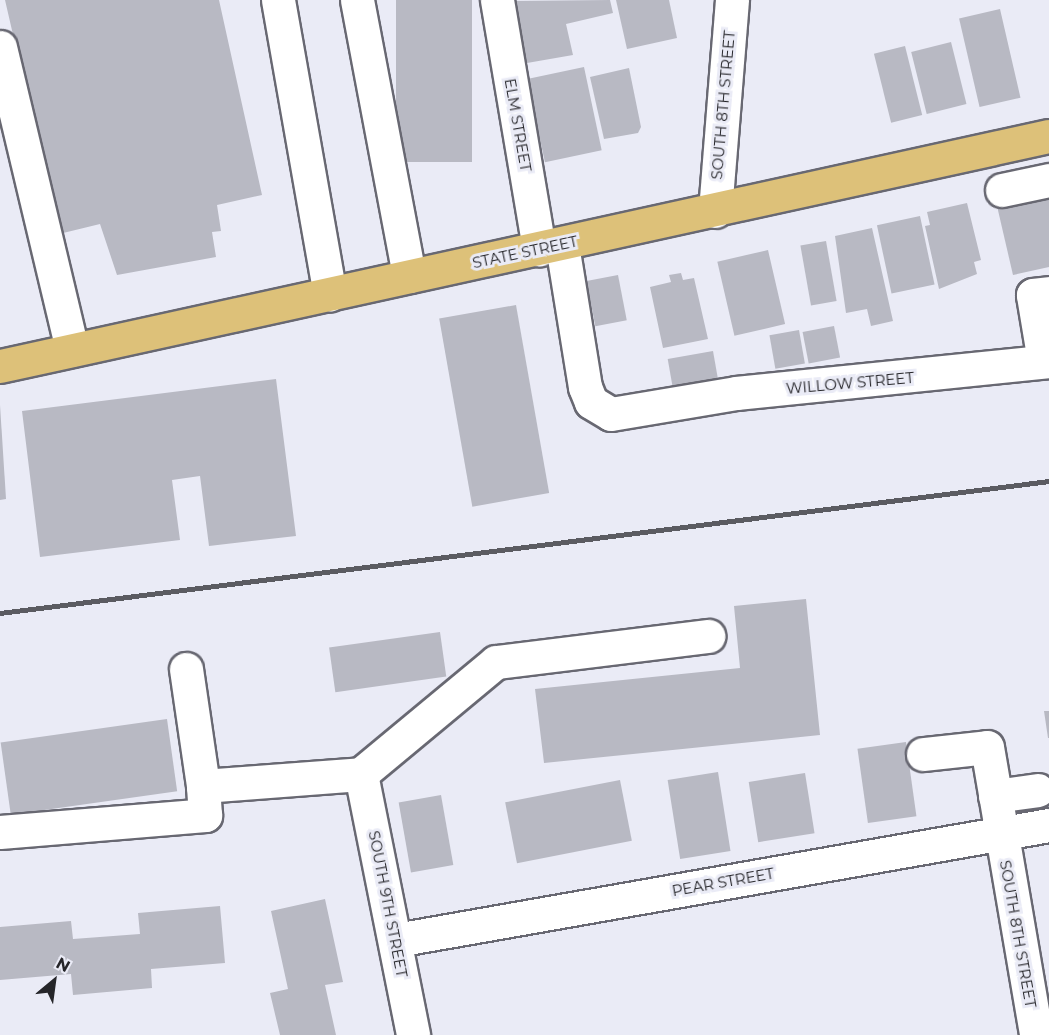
<!DOCTYPE html>
<style>
body{margin:0}
#map{position:relative;width:1049px;height:1035px;overflow:hidden;background:#eaebf6;font-family:Montserrat,sans-serif}
div>[style]{position:absolute}
.building>*{inset:0;background:#b8b9c3;transform-origin:0 0}
.roads{filter:drop-shadow(2px 0 #686872) drop-shadow(-2px 0 #686872) drop-shadow(0 2px #686872) drop-shadow(0 -2px #686872)}
.minor>*{height:33px;margin:-16.5px;padding:0 16.5px;transform-origin:16.5px;border-radius:16.5px;background:#fff}
.major>*{height:33px;margin:-16.5px;padding:0 16.5px;transform-origin:16.5px;border-radius:16.5px;background:#ddc179}
.rail>*{height:4.5px;margin:-2.25px;padding:0 2.25px;transform-origin:2.25px;border-radius:2.25px;background:#5b5b61}
span{translate:-50% -50%;white-space:nowrap;text-align:center;line-height:1.15;-webkit-text-stroke:6px #eaebf6;paint-order:stroke}
.street-label{font-size:15px;color:#252529}
.north{position:absolute;left:24px;top:951px;width:60px;height:60px;-webkit-text-stroke:4px #eaebf6;paint-order:stroke;rotate:29deg;font-size:16px;font-weight:700;line-height:24px;text-align:center;color:#252529}
.north::after{content:'';display:block;margin:auto;width:21px;height:27px;background:#252529;clip-path:polygon(50% 0,100% 100%,50% 72%,0 100%)}
</style>
<div id="map">
<div class="building">
<i style="clip-path:polygon(5px 0,219px 0,262px 195px,217px 205px,221px 231px,212px 232px,216px 257px,117px 275px,100px 224px,59px 234px)"></i>
<i style="left:396px;top:0;width:76px;height:162px"></i>
<i style="clip-path:polygon(610px 0,613px 13px,566px 24px,573px 55px,527px 63px,513px 1px)"></i>
<i style="clip-path:polygon(616px 0,669px 0,677px 38px,627px 49px)"></i>
<i style="left:1000px;top:9px;width:91px;height:42px;rotate:77deg"></i>
<i style="left:951px;top:42px;width:64px;height:41px;rotate:76deg"></i>
<i style="left:905px;top:46px;width:71px;height:32px;rotate:76deg"></i>
<i style="left:584px;top:67px;width:85px;height:58px;rotate:78deg"></i>
<i style="clip-path:polygon(629px 68px,641px 127px,638px 133px,604px 139px,590px 77px)"></i>
<i style="clip-path:polygon(1049px 195px,1049px 267px,1013px 275px,997px 206px)"></i>
<i style="clip-path:polygon(967px 203px,981px 260px,974px 262px,977px 274px,939px 289px,925px 226px,930px 225px,927px 212px)"></i>
<i style="left:920px;top:216px;width:70px;height:44px;rotate:78deg"></i>
<i style="clip-path:polygon(872px 228px,893px 321px,871px 326px,867px 309px,846px 313px,835px 236px)"></i>
<i style="left:826px;top:241px;width:61px;height:26px;rotate:80deg"></i>
<i style="left:768px;top:250px;width:76px;height:52px;rotate:77deg"></i>
<i style="clip-path:polygon(681px 273px,683px 280px,694px 278px,708px 339px,663px 348px,650px 287px,671px 282px,669px 275px)"></i>
<i style="left:618px;top:275px;width:46px;height:32px;rotate:79deg"></i>
<i style="left:516px;top:305px;width:191px;height:78px;rotate:80deg"></i>
<i style="left:834px;top:326px;width:32px;height:32px;rotate:79deg"></i>
<i style="left:799px;top:330px;width:34px;height:30px;rotate:80deg"></i>
<i style="left:713px;top:351px;width:29px;height:46px;rotate:80deg"></i>
<i style="clip-path:polygon(276px 379px,296px 536px,209px 546px,200px 476px,172px 480px,180px 540px,40px 557px,22px 411px)"></i>
<i style="clip-path:polygon(0 405px,6px 499px,0 500px)"></i>
<i style="clip-path:polygon(806px 599px,820px 735px,544px 763px,535px 689px,740px 668px,734px 606px)"></i>
<i style="left:440px;top:632px;width:45px;height:112px;rotate:82deg"></i>
<i style="clip-path:polygon(1044px 711px,1049px 711px,1049px 738px,1048px 738px)"></i>
<i style="left:167px;top:719px;width:73px;height:168px;rotate:82deg"></i>
<i style="left:906px;top:742px;width:75px;height:49px;rotate:82deg"></i>
<i style="left:718px;top:772px;width:80px;height:51px;rotate:81deg"></i>
<i style="left:805px;top:773px;width:61px;height:57px;rotate:81deg"></i>
<i style="left:620px;top:780px;width:62px;height:117px;rotate:79deg"></i>
<i style="left:441px;top:795px;width:71px;height:43px;rotate:80deg"></i>
<i style="clip-path:polygon(325px 899px,343px 982px,325px 985px,336px 1035px,280px 1035px,270px 993px,288px 989px,271px 911px)"></i>
<i style="clip-path:polygon(220px 906px,225px 963px,151px 969px,152px 988px,73px 995px,71px 974px,0 980px,0 927px,71px 921px,73px 939px,140px 934px,138px 913px)"></i>
</div>
<div class="roads">
<div class="minor">
<i style="left:278px;top:0;width:299px;rotate:80deg"></i>
<i style="left:357px;top:0;width:281px;rotate:79.3deg"></i>
<i style="left:497px;top:0;width:253px;rotate:80.4deg"></i>
<i style="left:0;top:47px;width:311px;rotate:76.6deg"></i>
<i style="left:1002px;top:190px;width:48px;rotate:-12deg"></i>
<i style="left:715px;top:211px;width:212px;rotate:-85.4deg"></i>
<i style="left:562px;top:245px;width:144px;rotate:80.8deg"></i>
<i style="left:585px;top:387px;width:16px;rotate:68deg"></i>
<i style="left:591px;top:402px;width:23px;rotate:31deg"></i>
<i style="left:611px;top:414px;width:127px;rotate:-9.5deg"></i>
<i style="left:736px;top:393px;width:315px;rotate:-5.8deg"></i>
<i style="left:1044px;top:361px;width:67px;rotate:-99.5deg"></i>
<i style="left:1033px;top:295px;width:16px;rotate:-7deg"></i>
<i style="left:186px;top:669px;width:118px;rotate:81.7deg"></i>
<i style="left:923px;top:754px;width:64px;rotate:-6.2deg"></i>
<i style="left:987px;top:747px;width:292px;rotate:80.3deg"></i>
<i style="left:361px;top:774px;width:266px;rotate:78.7deg"></i>
<i style="left:995px;top:796px;width:43px;rotate:-7.9deg"></i>
<i style="left:0;top:832px;width:206px;rotate:-4.7deg"></i>
<i style="left:205px;top:815px;width:29px;rotate:-94deg"></i>
<i style="left:203px;top:786px;width:158px;rotate:-4.3deg"></i>
<i style="left:361px;top:774px;width:175px;rotate:-39.7deg"></i>
<i style="left:496px;top:662px;width:214px;rotate:-7deg"></i>
<i style="left:396px;top:940px;width:663px;rotate:-9.99deg"></i>
</div>
<div class="major">
<i style="left:0;top:366px;width:1074px;rotate:-12.37deg"></i>
</div>
</div>
<div class="rail">
<i style="left:0;top:613px;width:1057px;rotate:-7.17deg"></i>
</div>
<div class="street-label">
<span style="left:723px;top:105px;rotate:-85deg">SOUTH 8TH STREET</span>
<span style="left:518px;top:125px;rotate:80deg">ELM STREET</span>
<span style="left:525px;top:252px;rotate:-12deg">STATE STREET</span>
<span style="left:850px;top:383px;rotate:-5deg">WILLOW STREET</span>
<span style="left:723px;top:882px;rotate:-10deg">PEAR STREET</span>
<span style="left:388px;top:904px;rotate:79deg">SOUTH 9TH STREET</span>
<span style="left:1018px;top:934px;rotate:80deg">SOUTH 8TH STREET</span>
</div>
<div class="north">N</div>
</div>
